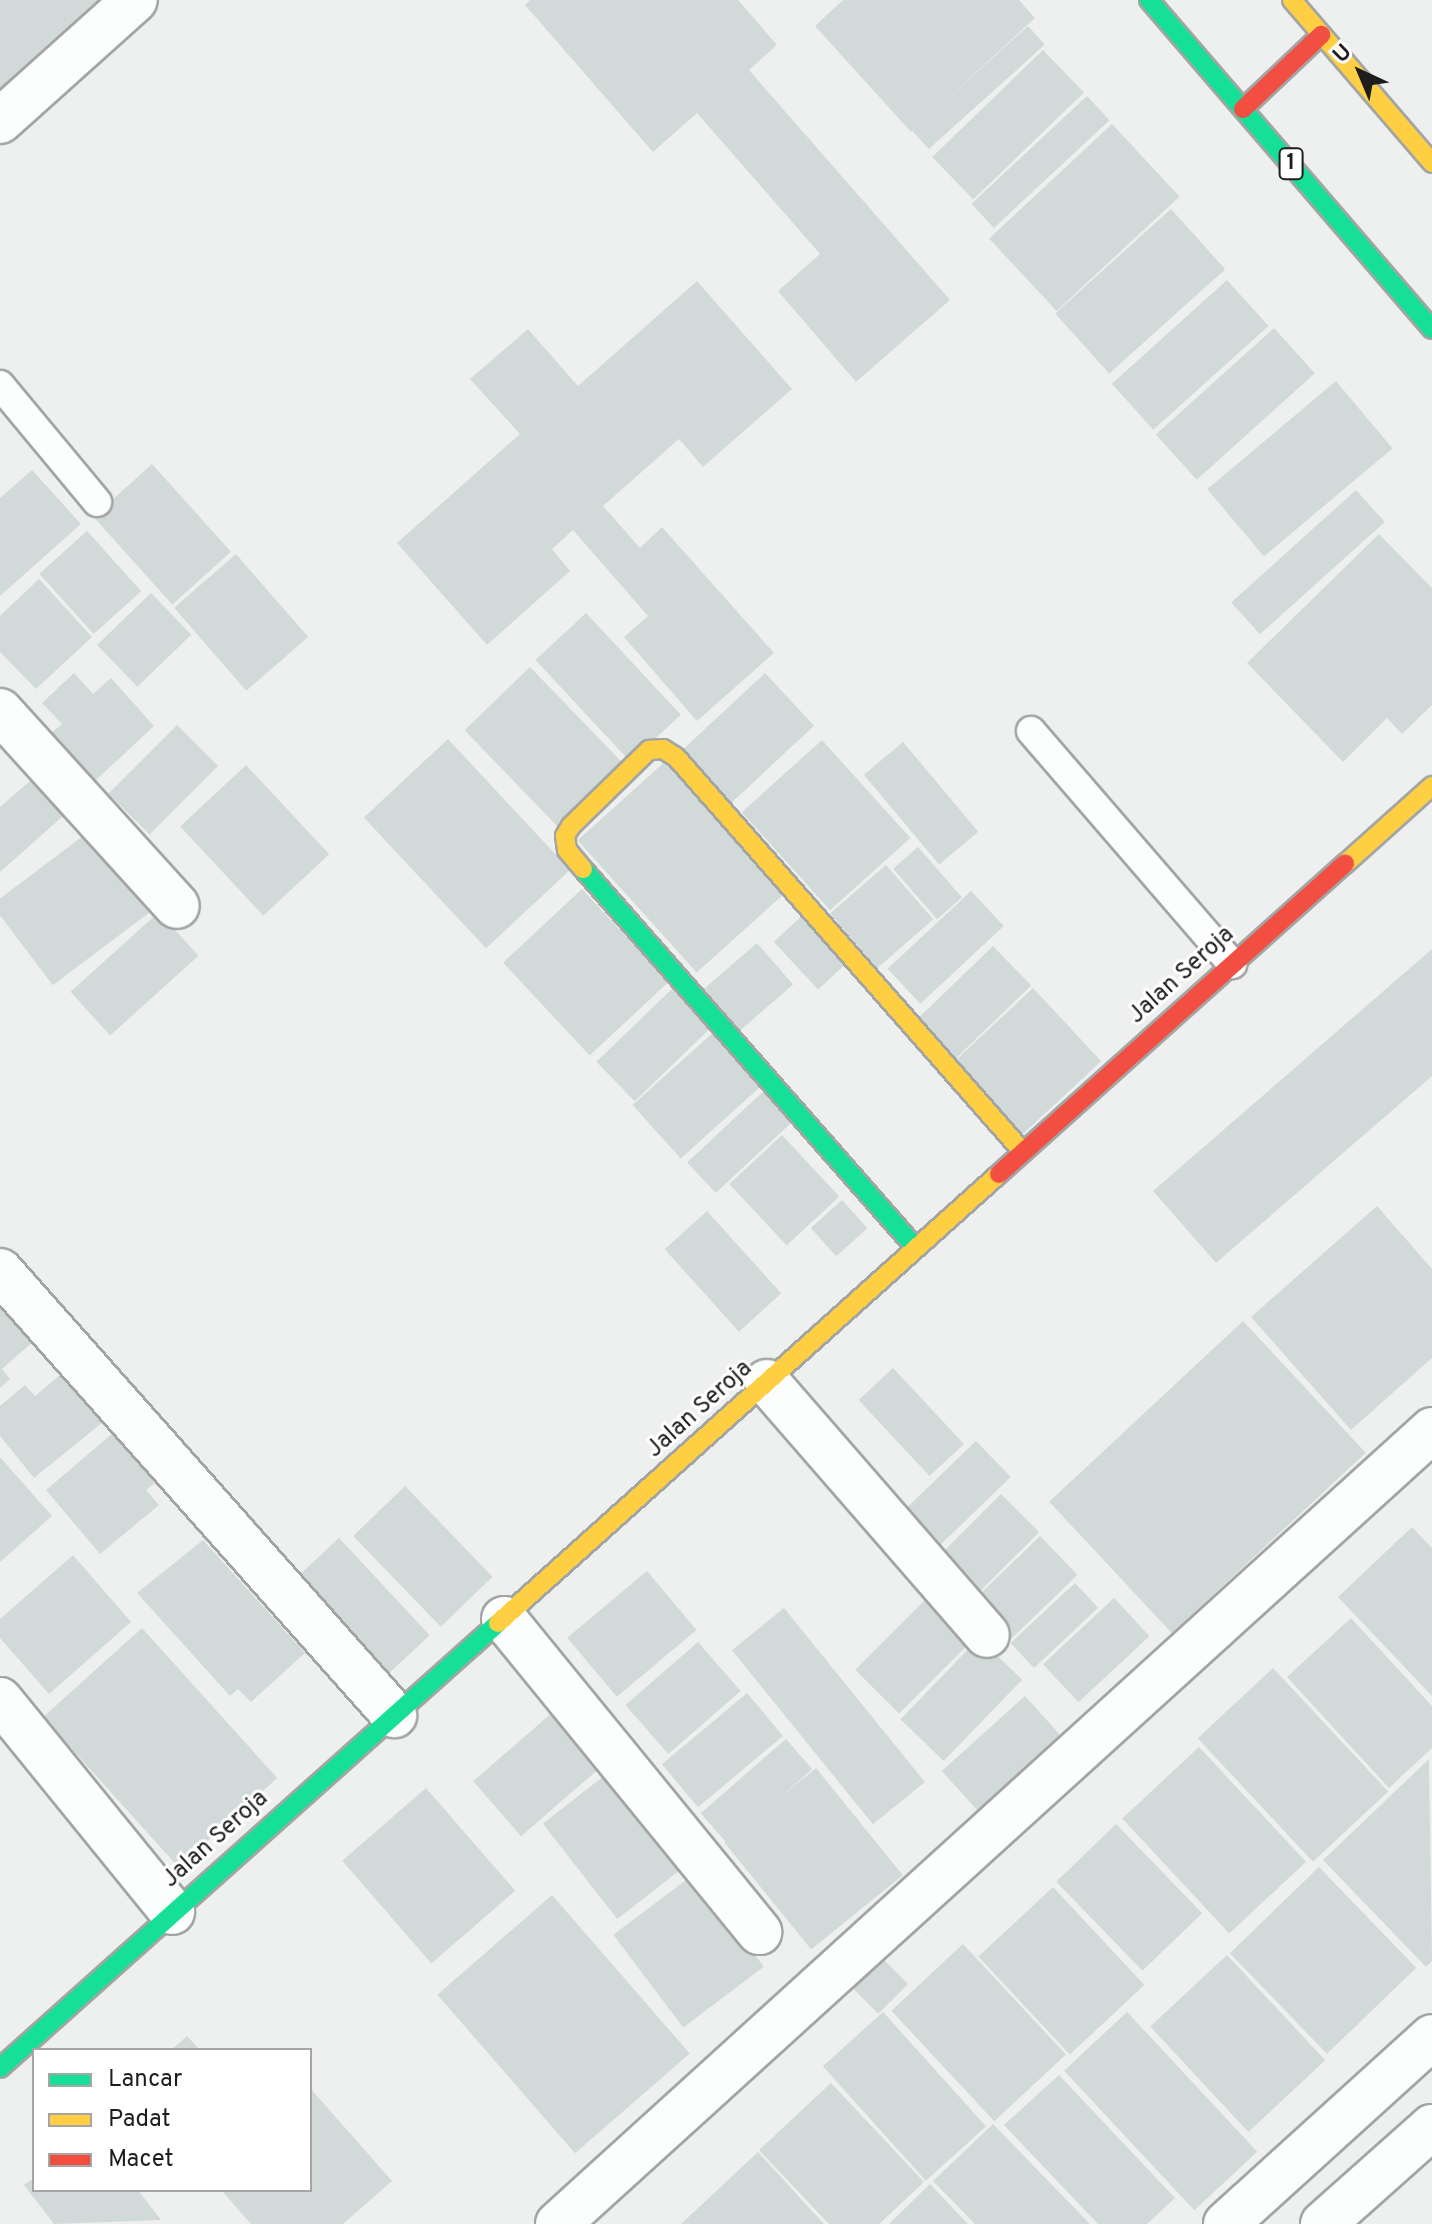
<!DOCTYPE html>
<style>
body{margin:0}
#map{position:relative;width:1432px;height:2224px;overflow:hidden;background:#eef0ef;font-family:Overpass,sans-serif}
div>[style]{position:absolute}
.building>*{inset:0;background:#d1dad9;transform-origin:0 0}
.roads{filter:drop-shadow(2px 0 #a3a5a4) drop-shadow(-2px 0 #a3a5a4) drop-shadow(0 2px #a3a5a4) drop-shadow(0 -2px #a3a5a4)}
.lane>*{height:28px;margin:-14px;padding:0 14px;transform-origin:14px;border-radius:14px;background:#fcfdfd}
.street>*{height:44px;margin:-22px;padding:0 22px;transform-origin:22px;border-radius:22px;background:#fcfdfd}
.fast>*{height:18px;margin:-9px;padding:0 9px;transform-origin:9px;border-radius:9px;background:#16e098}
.slow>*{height:18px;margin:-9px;padding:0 9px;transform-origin:9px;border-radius:9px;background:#ffcf43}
.jam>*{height:18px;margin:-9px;padding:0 9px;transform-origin:9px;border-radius:9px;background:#f24e42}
span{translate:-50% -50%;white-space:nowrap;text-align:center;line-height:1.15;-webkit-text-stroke:6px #fff;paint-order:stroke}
.shield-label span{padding:2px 6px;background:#fff;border:2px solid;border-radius:6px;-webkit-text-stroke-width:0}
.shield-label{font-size:22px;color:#1c1d1c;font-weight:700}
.street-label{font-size:24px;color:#1c1d1c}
.legend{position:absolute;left:32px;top:2048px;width:280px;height:144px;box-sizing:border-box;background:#fff;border:2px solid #a4a5a4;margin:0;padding:10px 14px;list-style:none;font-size:24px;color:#1c1d1c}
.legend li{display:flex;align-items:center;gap:16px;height:40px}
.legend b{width:40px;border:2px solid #a4a5a4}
.north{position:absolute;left:1320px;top:32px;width:80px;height:80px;-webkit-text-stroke:6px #fff;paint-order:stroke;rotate:316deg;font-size:22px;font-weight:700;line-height:32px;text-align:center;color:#1c1d1c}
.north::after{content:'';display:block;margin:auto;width:28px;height:36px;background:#1c1d1c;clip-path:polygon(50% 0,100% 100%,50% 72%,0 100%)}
</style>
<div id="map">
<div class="building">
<i style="clip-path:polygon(0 0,124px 0,0 112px)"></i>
<i style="clip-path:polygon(530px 0,738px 0,777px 45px,749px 70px,950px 300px,856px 382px,778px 291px,820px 254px,697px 113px,653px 152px,525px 5px)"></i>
<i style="clip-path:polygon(843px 0,1019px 0,1035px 18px,911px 132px,815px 26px)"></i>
<i style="left:1028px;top:26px;width:25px;height:156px;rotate:48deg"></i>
<i style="left:1043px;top:50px;width:59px;height:154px;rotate:46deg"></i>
<i style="left:1087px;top:96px;width:33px;height:158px;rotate:47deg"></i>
<i style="left:1112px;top:124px;width:99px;height:168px;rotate:47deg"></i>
<i style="left:1171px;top:209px;width:81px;height:156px;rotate:48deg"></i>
<i style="left:1227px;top:280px;width:62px;height:155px;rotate:48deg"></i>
<i style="clip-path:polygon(697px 281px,792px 389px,703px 467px,679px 439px,603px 506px,640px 548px,662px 527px,774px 653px,697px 721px,624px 637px,648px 616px,573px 530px,552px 549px,570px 571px,487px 645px,397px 543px,520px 434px,470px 379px,528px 329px,578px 386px)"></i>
<i style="left:1274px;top:328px;width:61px;height:159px;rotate:48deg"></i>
<i style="left:1336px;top:381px;width:88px;height:168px;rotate:50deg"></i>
<i style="left:152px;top:464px;width:118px;height:79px;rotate:48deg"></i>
<i style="clip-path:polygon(32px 470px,81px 524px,0 596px,0 498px)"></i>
<i style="left:1356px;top:490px;width:43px;height:168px;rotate:48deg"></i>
<i style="left:87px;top:531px;width:81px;height:64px;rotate:48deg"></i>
<i style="clip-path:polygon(1379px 534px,1432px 588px,1432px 705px,1402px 734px,1387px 718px,1343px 762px,1247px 663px)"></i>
<i style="left:236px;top:554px;width:110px;height:82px;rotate:49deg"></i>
<i style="clip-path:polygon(39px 579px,92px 637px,36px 689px,0 652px,0 616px)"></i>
<i style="left:151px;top:593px;width:58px;height:75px;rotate:46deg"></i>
<i style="left:586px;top:613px;width:139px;height:69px;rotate:47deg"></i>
<i style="left:530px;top:667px;width:138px;height:91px;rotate:46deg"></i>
<i style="clip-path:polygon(74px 673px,93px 694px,111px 678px,154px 726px,95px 781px,50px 734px,62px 724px,42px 703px)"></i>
<i style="left:765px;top:673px;width:72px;height:113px;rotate:47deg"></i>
<i style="left:177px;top:725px;width:58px;height:97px;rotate:45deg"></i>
<i style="left:448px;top:739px;width:179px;height:115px;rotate:47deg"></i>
<i style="left:822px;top:740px;width:132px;height:108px;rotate:48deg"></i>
<i style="left:903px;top:742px;width:117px;height:51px;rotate:50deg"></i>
<i style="left:669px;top:758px;width:178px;height:123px;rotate:48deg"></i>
<i style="left:246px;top:765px;width:122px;height:90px;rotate:47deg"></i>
<i style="clip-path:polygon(39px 773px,71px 809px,0 872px,0 807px)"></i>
<i style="left:95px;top:827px;width:101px;height:129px;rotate:53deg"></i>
<i style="left:918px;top:847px;width:67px;height:33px;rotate:49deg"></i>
<i style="left:886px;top:865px;width:72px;height:74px;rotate:49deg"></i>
<i style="left:582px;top:889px;width:127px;height:108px;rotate:47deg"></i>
<i style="left:971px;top:891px;width:48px;height:114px;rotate:47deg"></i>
<i style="left:159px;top:912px;width:59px;height:119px;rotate:48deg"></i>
<i style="left:806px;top:912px;width:65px;height:44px;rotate:47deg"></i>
<i style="left:757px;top:943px;width:55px;height:71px;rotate:49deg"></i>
<i style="left:993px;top:946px;width:55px;height:106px;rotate:46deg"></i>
<i style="clip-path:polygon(1432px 949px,1432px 1076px,1216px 1263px,1153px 1191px)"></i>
<i style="left:677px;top:984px;width:55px;height:112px;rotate:46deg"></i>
<i style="left:1033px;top:988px;width:100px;height:107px;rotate:47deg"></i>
<i style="left:718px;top:1028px;width:72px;height:115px;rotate:48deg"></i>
<i style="left:769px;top:1086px;width:42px;height:112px;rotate:47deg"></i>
<i style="left:782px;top:1135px;width:84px;height:72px;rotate:47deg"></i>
<i style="left:842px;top:1200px;width:38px;height:42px;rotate:48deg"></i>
<i style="clip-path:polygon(1377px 1206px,1432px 1269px,1432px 1358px,1351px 1430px,1251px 1317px)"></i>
<i style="left:707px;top:1211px;width:111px;height:57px;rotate:48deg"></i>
<i style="clip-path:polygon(0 1280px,45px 1331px,2px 1369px,10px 1379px,0 1388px)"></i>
<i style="left:1243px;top:1321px;width:180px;height:265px;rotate:47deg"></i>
<i style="clip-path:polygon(73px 1364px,114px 1413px,34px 1478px,0 1436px,0 1406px,25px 1385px,35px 1396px)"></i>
<i style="left:893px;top:1368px;width:104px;height:47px;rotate:47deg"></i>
<i style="clip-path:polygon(120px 1427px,163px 1476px,146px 1490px,159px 1505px,100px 1554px,46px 1490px)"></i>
<i style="left:976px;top:1441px;width:50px;height:107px;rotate:46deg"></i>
<i style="clip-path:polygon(0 1457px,52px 1516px,0 1562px)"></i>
<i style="left:405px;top:1486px;width:126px;height:72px;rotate:46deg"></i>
<i style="left:1001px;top:1494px;width:54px;height:92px;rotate:45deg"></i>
<i style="clip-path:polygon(1412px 1527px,1432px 1548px,1432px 1696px,1338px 1597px)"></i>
<i style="left:1040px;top:1536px;width:54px;height:97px;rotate:46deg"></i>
<i style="left:339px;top:1538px;width:133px;height:59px;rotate:47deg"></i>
<i style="clip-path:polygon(203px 1540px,305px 1653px,251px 1702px,238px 1689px,230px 1696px,137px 1593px)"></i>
<i style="clip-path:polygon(73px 1555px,131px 1622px,49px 1694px,0 1638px,0 1619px)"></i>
<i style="left:647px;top:1571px;width:77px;height:104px;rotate:50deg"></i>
<i style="left:1075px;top:1583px;width:34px;height:88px;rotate:47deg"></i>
<i style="left:933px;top:1592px;width:62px;height:110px;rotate:45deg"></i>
<i style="left:1114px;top:1598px;width:52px;height:97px;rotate:47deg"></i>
<i style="left:784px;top:1608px;width:224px;height:67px;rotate:51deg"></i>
<i style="clip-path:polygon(1351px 1618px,1432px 1706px,1432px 1748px,1389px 1788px,1287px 1677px)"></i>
<i style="left:142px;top:1628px;width:202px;height:133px;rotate:48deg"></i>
<i style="left:979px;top:1638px;width:60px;height:113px;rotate:44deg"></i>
<i style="left:698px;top:1642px;width:65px;height:96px;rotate:49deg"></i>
<i style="left:1273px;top:1668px;width:169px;height:103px;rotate:47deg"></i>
<i style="left:747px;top:1693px;width:56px;height:111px;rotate:50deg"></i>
<i style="left:1025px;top:1696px;width:59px;height:112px;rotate:48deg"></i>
<i style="left:554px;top:1711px;width:73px;height:107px;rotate:49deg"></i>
<i style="left:786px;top:1739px;width:40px;height:113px;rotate:49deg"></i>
<i style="left:1199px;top:1747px;width:157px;height:105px;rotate:47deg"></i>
<i style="clip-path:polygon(1429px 1759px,1432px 1961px,1426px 1967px,1323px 1860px)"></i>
<i style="left:816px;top:1768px;width:138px;height:118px;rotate:51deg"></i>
<i style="left:609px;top:1772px;width:121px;height:84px;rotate:52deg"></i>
<i style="left:426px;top:1788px;width:136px;height:111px;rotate:49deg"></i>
<i style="left:1116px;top:1824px;width:124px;height:83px;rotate:46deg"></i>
<i style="left:1319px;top:1867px;width:140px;height:124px;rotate:46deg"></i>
<i style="left:694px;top:1874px;width:116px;height:101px;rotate:53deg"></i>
<i style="left:1053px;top:1887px;width:134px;height:102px;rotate:47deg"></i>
<i style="left:552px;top:1895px;width:210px;height:152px;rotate:49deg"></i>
<i style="left:963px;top:1944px;width:151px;height:98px;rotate:47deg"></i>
<i style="left:879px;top:1955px;width:41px;height:42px;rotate:45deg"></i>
<i style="left:1227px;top:1955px;width:144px;height:105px;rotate:47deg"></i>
<i style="left:883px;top:2012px;width:154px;height:81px;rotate:48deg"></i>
<i style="left:1127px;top:2012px;width:191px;height:86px;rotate:47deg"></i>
<i style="clip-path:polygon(187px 2036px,200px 2050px,171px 2050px)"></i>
<i style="clip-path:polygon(1059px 2075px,1175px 2198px,1147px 2224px,1098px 2224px,1004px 2125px)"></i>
<i style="clip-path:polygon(831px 2083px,924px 2182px,879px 2224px,829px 2224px,759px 2150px)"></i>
<i style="clip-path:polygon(310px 2088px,392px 2181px,343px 2224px,251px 2224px,221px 2190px,310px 2190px)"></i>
<i style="clip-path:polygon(993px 2124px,1090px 2224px,975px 2224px,933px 2181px)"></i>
<i style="clip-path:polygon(758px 2152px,824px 2224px,681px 2224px)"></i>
<i style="clip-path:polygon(34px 2178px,34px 2190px,138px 2190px,161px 2220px,54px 2224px,24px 2185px)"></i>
<i style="clip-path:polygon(930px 2184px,968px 2224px,889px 2224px)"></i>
</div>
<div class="roads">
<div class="lane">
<i style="left:0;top:385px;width:152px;rotate:50.3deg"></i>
<i style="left:1031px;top:731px;width:308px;rotate:49.2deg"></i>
</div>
<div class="street">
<i style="left:0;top:121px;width:181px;rotate:-41.9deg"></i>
<i style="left:0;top:711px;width:263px;rotate:47.8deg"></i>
<i style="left:0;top:1271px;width:594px;rotate:48.41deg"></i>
<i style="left:767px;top:1382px;width:335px;rotate:49deg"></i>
<i style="left:504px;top:1619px;width:404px;rotate:50.8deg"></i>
<i style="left:0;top:1700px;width:273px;rotate:50.9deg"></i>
<i style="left:558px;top:2224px;width:1181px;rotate:-42.25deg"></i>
<i style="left:1226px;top:2224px;width:278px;rotate:-42.2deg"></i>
<i style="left:1323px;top:2224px;width:146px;rotate:-41.7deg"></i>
</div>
<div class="fast">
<i style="left:1149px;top:0;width:434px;rotate:49.3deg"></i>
<i style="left:583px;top:869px;width:503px;rotate:48.71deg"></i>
<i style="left:0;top:2068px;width:668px;rotate:-41.78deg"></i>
</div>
<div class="slow">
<i style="left:1292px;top:0;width:215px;rotate:49.3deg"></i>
<i style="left:1345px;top:864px;width:117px;rotate:-41.9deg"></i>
<i style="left:583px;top:869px;width:25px;rotate:-130deg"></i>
<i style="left:567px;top:850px;width:14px;rotate:-98deg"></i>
<i style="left:565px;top:836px;width:12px;rotate:-59deg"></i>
<i style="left:571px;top:826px;width:109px;rotate:-44.3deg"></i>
<i style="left:649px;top:750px;width:14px;rotate:-4deg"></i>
<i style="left:663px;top:749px;width:15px;rotate:32deg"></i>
<i style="left:676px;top:757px;width:526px;rotate:48.7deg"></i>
<i style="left:498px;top:1623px;width:673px;rotate:-41.87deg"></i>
</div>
<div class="jam">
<i style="left:1243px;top:109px;width:108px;rotate:-43.5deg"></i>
<i style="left:999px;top:1174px;width:465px;rotate:-41.9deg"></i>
</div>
</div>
<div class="shield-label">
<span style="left:1291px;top:164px">1</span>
</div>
<div class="street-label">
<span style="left:1182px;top:976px;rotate:-42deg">Jalan Seroja</span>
<span style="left:700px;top:1410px;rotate:-42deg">Jalan Seroja</span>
<span style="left:216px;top:1840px;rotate:-42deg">Jalan Seroja</span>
</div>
<ul class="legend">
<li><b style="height:10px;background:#16e098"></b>Lancar</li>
<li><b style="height:10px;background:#ffcf43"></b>Padat</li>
<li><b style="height:10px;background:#f24e42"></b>Macet</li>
</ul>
<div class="north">U</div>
</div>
